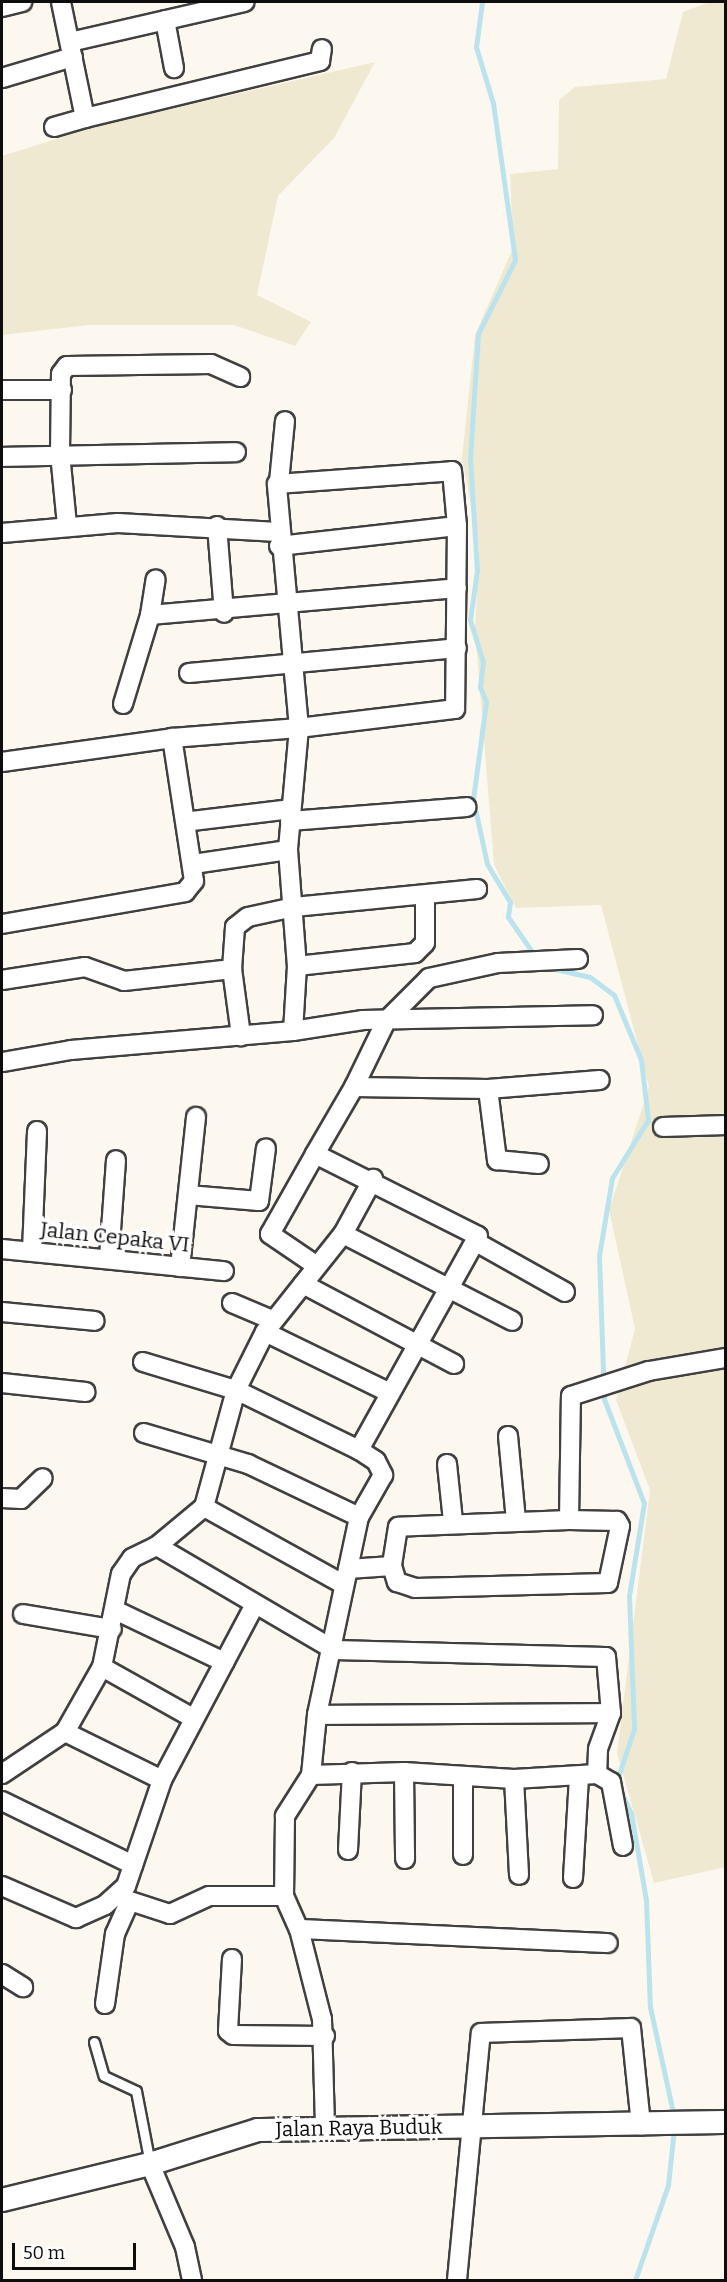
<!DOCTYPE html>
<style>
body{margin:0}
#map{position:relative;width:727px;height:2282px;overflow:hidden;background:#fdf8ef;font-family:Bitter,serif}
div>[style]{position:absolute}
.farmland>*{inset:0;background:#f0e9d2}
.stream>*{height:5px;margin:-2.5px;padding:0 2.5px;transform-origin:2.5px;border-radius:2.5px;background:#bae3ee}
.roads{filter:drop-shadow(2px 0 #404040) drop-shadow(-2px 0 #404040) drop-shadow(0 2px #404040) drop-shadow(0 -2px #404040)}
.service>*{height:9px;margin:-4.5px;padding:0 4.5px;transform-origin:4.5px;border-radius:4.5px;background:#fff}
.minor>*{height:18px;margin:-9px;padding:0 9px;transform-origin:9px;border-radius:9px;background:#fff}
.tertiary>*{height:22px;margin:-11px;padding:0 11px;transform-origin:11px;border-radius:11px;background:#fff}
span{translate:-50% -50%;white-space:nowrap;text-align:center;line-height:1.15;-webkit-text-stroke:6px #fff;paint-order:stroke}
.street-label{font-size:21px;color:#0d0d0d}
.frame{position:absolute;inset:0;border:3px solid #0d0d0d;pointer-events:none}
.scale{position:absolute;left:12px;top:2243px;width:124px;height:27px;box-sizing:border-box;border:3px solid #0d0d0d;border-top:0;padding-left:8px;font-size:18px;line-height:21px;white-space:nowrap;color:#0d0d0d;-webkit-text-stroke:4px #fff;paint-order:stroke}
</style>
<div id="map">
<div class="farmland">
<i style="clip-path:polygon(709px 2px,725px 2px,726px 1867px,654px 1883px,617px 1753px,650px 1490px,616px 1400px,635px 1329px,609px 1210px,649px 1087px,601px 905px,516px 908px,494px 865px,475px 628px,479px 548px,462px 458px,475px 335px,513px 248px,510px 174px,558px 169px,559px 100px,575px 87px,666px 79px,683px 12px)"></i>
<i style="clip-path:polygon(375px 62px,334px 138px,278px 196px,257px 295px,311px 322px,295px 346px,234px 325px,89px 325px,2px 335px,2px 156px,94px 127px)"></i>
</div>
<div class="stream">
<i style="left:482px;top:2px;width:45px;rotate:97.6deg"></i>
<i style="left:476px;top:47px;width:59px;rotate:73.1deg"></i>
<i style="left:493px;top:103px;width:159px;rotate:82deg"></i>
<i style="left:515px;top:260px;width:83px;rotate:116.6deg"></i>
<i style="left:478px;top:334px;width:123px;rotate:93.7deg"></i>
<i style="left:470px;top:457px;width:113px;rotate:86.5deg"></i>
<i style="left:477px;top:570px;width:50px;rotate:98deg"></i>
<i style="left:470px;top:620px;width:44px;rotate:72.8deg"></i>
<i style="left:483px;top:662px;width:25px;rotate:97deg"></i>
<i style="left:480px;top:687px;width:16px;rotate:68deg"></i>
<i style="left:486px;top:702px;width:98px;rotate:97.6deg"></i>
<i style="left:473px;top:799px;width:66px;rotate:77.8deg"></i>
<i style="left:487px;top:864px;width:44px;rotate:58.8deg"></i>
<i style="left:510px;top:902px;width:15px;rotate:98deg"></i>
<i style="left:508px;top:917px;width:47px;rotate:55.3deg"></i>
<i style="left:542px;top:966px;width:49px;rotate:12.9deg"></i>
<i style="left:590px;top:977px;width:30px;rotate:37deg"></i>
<i style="left:614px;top:995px;width:70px;rotate:67.4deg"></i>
<i style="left:641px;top:1060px;width:60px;rotate:83.3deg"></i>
<i style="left:648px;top:1120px;width:68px;rotate:121.8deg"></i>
<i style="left:612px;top:1178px;width:79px;rotate:99.5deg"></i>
<i style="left:599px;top:1256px;width:143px;rotate:88deg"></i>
<i style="left:604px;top:1399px;width:111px;rotate:69deg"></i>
<i style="left:644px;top:1503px;width:94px;rotate:99.2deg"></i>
<i style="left:629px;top:1596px;width:133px;rotate:87.8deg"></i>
<i style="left:634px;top:1729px;width:54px;rotate:108.4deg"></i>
<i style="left:621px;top:1792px;width:23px;rotate:65deg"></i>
<i style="left:631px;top:1813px;width:88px;rotate:80.2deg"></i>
<i style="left:646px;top:1900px;width:107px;rotate:87.9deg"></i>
<i style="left:650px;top:2007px;width:113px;rotate:77.7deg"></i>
<i style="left:635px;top:2280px;width:101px;rotate:-70.8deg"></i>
<i style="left:668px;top:2185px;width:56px;rotate:-83.9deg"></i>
</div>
<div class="roads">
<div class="service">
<i style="left:94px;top:2042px;width:35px;rotate:74deg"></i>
<i style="left:104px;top:2076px;width:35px;rotate:25deg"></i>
<i style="left:136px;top:2091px;width:74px;rotate:79.1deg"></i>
</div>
<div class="minor">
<i style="left:2px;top:7px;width:21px;rotate:-14deg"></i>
<i style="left:165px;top:20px;width:49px;rotate:79.4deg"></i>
<i style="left:70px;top:42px;width:179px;rotate:-12.9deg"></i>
<i style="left:2px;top:78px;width:74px;rotate:-16.5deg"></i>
<i style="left:85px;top:118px;width:242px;rotate:-13.6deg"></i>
<i style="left:320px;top:61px;width:12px;rotate:-81deg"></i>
<i style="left:54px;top:127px;width:32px;rotate:-16deg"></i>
<i style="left:85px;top:118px;width:118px;rotate:-101.7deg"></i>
<i style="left:2px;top:390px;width:60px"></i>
<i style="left:2px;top:457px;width:234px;rotate:-1.2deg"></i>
<i style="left:452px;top:471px;width:55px;rotate:84.8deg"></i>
<i style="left:457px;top:526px;width:183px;rotate:90.6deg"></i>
<i style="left:455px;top:709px;width:157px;rotate:173.1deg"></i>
<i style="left:299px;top:728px;width:245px;rotate:-95.2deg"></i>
<i style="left:277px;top:484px;width:175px;rotate:-4.2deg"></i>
<i style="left:279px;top:482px;width:61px;rotate:-84.4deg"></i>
<i style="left:67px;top:525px;width:72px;rotate:-95.6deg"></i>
<i style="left:60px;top:453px;width:79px;rotate:-89.3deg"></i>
<i style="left:61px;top:374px;width:10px;rotate:-53deg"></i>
<i style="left:67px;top:366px;width:144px;rotate:-0.8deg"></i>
<i style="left:211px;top:364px;width:32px;rotate:24deg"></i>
<i style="left:217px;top:526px;width:87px;rotate:85.4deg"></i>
<i style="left:2px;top:533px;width:116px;rotate:-4.9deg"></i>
<i style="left:118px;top:523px;width:160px;rotate:3.2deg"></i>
<i style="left:279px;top:546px;width:179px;rotate:-6.4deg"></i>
<i style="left:150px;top:615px;width:36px;rotate:-81deg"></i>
<i style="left:189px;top:673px;width:269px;rotate:-5.3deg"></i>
<i style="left:123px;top:704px;width:93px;rotate:-73.1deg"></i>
<i style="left:150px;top:615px;width:308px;rotate:-5deg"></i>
<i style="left:2px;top:762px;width:172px;rotate:-8deg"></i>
<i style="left:172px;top:738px;width:127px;rotate:-4.5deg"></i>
<i style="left:299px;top:728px;width:122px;rotate:95.2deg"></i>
<i style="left:288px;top:850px;width:116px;rotate:85.6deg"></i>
<i style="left:297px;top:966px;width:65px;rotate:93.5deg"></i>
<i style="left:293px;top:1031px;width:223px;rotate:175.1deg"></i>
<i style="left:71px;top:1050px;width:70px;rotate:170.1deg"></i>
<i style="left:192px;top:821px;width:100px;rotate:-6.9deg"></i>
<i style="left:290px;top:821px;width:177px;rotate:-4.5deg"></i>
<i style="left:200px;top:863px;width:89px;rotate:-8.4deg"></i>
<i style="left:2px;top:924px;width:186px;rotate:-9.9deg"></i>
<i style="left:185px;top:892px;width:14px;rotate:-51deg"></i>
<i style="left:194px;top:881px;width:145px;rotate:-98.7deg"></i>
<i style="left:578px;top:959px;width:80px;rotate:177.1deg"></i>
<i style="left:498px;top:963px;width:71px;rotate:167.7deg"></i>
<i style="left:429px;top:978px;width:61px;rotate:135deg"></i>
<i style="left:386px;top:1021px;width:73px;rotate:115.9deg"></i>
<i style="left:354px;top:1087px;width:134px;rotate:0.9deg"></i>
<i style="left:488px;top:1089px;width:112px;rotate:-4.6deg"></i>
<i style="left:297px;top:966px;width:119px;rotate:-6.3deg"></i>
<i style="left:415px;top:953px;width:14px;rotate:-45deg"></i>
<i style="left:425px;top:943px;width:48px;rotate:-90deg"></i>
<i style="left:232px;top:969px;width:68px;rotate:82.3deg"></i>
<i style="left:2px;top:980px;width:84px;rotate:-8.9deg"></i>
<i style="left:85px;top:967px;width:41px;rotate:19.7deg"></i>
<i style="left:124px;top:981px;width:109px;rotate:-6.3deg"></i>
<i style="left:232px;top:969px;width:42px;rotate:-85.9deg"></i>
<i style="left:235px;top:927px;width:16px;rotate:-38deg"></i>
<i style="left:248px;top:917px;width:47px;rotate:-12.3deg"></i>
<i style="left:294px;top:907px;width:184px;rotate:-5.6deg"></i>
<i style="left:293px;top:1031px;width:71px;rotate:-8.9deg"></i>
<i style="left:363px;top:1020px;width:230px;rotate:-1.2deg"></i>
<i style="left:488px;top:1089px;width:72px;rotate:82.8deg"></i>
<i style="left:497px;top:1160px;width:42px;rotate:5.4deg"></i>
<i style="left:663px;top:1127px;width:63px;rotate:-1.8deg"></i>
<i style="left:315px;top:1154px;width:78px;rotate:-59.8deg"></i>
<i style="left:188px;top:1195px;width:71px;rotate:4.8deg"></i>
<i style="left:259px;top:1201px;width:53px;rotate:-82.5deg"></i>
<i style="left:343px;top:1234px;width:190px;rotate:27.2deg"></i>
<i style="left:476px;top:1242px;width:102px;rotate:29.3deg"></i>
<i style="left:2px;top:1249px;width:223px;rotate:5.7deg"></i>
<i style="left:32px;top:1251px;width:120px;rotate:-87.6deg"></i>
<i style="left:109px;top:1258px;width:98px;rotate:-85.9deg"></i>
<i style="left:317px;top:1266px;width:57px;rotate:-145.8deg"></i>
<i style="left:270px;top:1234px;width:92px;rotate:-60.6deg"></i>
<i style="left:315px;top:1154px;width:182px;rotate:26.7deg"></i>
<i style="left:478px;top:1236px;width:245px;rotate:119.1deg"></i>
<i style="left:359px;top:1450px;width:20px;rotate:33deg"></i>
<i style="left:376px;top:1461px;width:16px;rotate:63deg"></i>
<i style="left:383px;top:1475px;width:48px;rotate:119.7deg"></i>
<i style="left:359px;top:1517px;width:202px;rotate:102deg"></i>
<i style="left:317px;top:1715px;width:60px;rotate:95.7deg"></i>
<i style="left:311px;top:1775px;width:49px;rotate:122.4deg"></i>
<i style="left:285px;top:1816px;width:80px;rotate:90.7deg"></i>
<i style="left:284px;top:1896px;width:36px;rotate:66deg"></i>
<i style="left:299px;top:1929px;width:93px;rotate:75.7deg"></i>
<i style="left:322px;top:2019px;width:106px;rotate:88.4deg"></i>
<i style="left:180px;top:1267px;width:151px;rotate:-83.9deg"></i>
<i style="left:303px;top:1284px;width:171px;rotate:27.9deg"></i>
<i style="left:232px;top:1303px;width:43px;rotate:23deg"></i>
<i style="left:2px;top:1312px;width:93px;rotate:5.5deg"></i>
<i style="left:265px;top:1332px;width:139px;rotate:26deg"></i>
<i style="left:143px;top:1362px;width:97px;rotate:16.8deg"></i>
<i style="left:236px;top:1390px;width:137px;rotate:26deg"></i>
<i style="left:2px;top:1383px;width:84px;rotate:6.1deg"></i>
<i style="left:144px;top:1433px;width:109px;rotate:16.6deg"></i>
<i style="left:248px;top:1464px;width:123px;rotate:25.5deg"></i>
<i style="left:508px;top:1436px;width:85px;rotate:84.6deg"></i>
<i style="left:447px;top:1464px;width:57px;rotate:84deg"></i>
<i style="left:2px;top:1498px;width:19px;rotate:3deg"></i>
<i style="left:21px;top:1499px;width:30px;rotate:-44deg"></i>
<i style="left:204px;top:1507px;width:159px;rotate:29deg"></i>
<i style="left:569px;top:1520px;width:124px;rotate:-89.1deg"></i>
<i style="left:571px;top:1396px;width:82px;rotate:-17.8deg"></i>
<i style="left:649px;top:1371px;width:78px;rotate:-9.6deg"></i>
<i style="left:157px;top:1546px;width:205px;rotate:30.4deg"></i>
<i style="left:334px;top:1650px;width:272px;rotate:1.5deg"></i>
<i style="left:606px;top:1657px;width:56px;rotate:84.9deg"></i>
<i style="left:611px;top:1713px;width:38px;rotate:110deg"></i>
<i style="left:598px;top:1749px;width:25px;rotate:92deg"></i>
<i style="left:348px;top:1569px;width:44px;rotate:-3.9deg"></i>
<i style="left:392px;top:1566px;width:17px;rotate:73deg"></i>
<i style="left:397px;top:1582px;width:19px;rotate:18deg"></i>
<i style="left:415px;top:1588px;width:193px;rotate:-1.5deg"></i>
<i style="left:608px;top:1583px;width:58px;rotate:-78.1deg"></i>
<i style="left:620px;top:1526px;width:6px;rotate:-121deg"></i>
<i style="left:617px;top:1521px;width:48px;rotate:-178.8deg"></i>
<i style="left:569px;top:1520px;width:171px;rotate:177.7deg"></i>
<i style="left:398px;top:1527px;width:39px;rotate:99deg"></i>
<i style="left:117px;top:1611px;width:119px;rotate:25.5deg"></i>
<i style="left:23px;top:1614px;width:90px;rotate:9.6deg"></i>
<i style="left:102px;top:1667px;width:104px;rotate:29.3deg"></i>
<i style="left:317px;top:1715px;width:294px;rotate:-0.4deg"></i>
<i style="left:65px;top:1732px;width:108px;rotate:26.3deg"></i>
<i style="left:404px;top:1772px;width:87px;rotate:89.3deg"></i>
<i style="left:2px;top:1774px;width:76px;rotate:-33.7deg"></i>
<i style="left:65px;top:1732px;width:75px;rotate:-60.4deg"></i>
<i style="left:102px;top:1667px;width:95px;rotate:-78.5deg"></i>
<i style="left:121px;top:1574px;width:19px;rotate:-55deg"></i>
<i style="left:132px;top:1558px;width:28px;rotate:-26deg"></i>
<i style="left:157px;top:1546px;width:61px;rotate:-39.7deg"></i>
<i style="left:204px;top:1507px;width:121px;rotate:-74.7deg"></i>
<i style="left:236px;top:1390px;width:65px;rotate:-63.4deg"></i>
<i style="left:265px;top:1332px;width:125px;rotate:-51.5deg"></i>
<i style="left:343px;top:1234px;width:63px;rotate:-61.4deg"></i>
<i style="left:311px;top:1775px;width:93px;rotate:-1.8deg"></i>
<i style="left:404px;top:1772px;width:110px;rotate:3.6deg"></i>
<i style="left:514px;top:1779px;width:83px;rotate:-3.4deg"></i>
<i style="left:597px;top:1774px;width:16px;rotate:30deg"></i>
<i style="left:611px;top:1782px;width:65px;rotate:79.4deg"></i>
<i style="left:514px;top:1779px;width:96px;rotate:87deg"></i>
<i style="left:2px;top:1801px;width:146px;rotate:26deg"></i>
<i style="left:348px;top:1850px;width:78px;rotate:-87.1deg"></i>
<i style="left:463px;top:1855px;width:79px;rotate:-90deg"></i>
<i style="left:573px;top:1878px;width:101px;rotate:-86.6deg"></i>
<i style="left:2px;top:1886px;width:81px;rotate:23.4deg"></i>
<i style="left:76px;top:1918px;width:32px;rotate:-24deg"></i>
<i style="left:105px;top:1905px;width:28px;rotate:-42deg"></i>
<i style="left:126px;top:1886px;width:112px;rotate:-71.2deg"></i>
<i style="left:162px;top:1780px;width:197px;rotate:-62.1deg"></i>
<i style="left:299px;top:1929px;width:309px;rotate:2.6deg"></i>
<i style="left:232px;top:1959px;width:72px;rotate:93.2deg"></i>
<i style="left:228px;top:2031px;width:6px;rotate:39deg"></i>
<i style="left:233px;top:2035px;width:92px;rotate:0.6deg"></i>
<i style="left:2px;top:1974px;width:25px;rotate:32deg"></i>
<i style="left:105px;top:2004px;width:71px;rotate:-81.9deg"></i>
<i style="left:115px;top:1934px;width:36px;rotate:-66deg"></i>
<i style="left:130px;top:1901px;width:42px;rotate:18deg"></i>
<i style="left:170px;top:1914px;width:43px;rotate:-24.8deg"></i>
<i style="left:209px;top:1896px;width:75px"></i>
<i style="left:150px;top:2164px;width:90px;rotate:67.1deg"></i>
<i style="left:185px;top:2247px;width:34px;rotate:78deg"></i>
<i style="left:457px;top:2280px;width:248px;rotate:-84.5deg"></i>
<i style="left:481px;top:2033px;width:150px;rotate:-1.9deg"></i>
<i style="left:631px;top:2028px;width:98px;rotate:84.1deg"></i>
</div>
<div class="tertiary">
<i style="left:2px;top:2200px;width:152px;rotate:-13.7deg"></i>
<i style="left:150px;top:2164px;width:113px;rotate:-17.5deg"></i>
<i style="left:258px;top:2130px;width:468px;rotate:-1deg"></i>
</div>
</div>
<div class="street-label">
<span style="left:115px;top:1237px;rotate:6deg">Jalan Cepaka VI</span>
<span style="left:359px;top:2128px;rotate:-1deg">Jalan Raya Buduk</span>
</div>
<div class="frame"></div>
<div class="scale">50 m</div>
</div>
